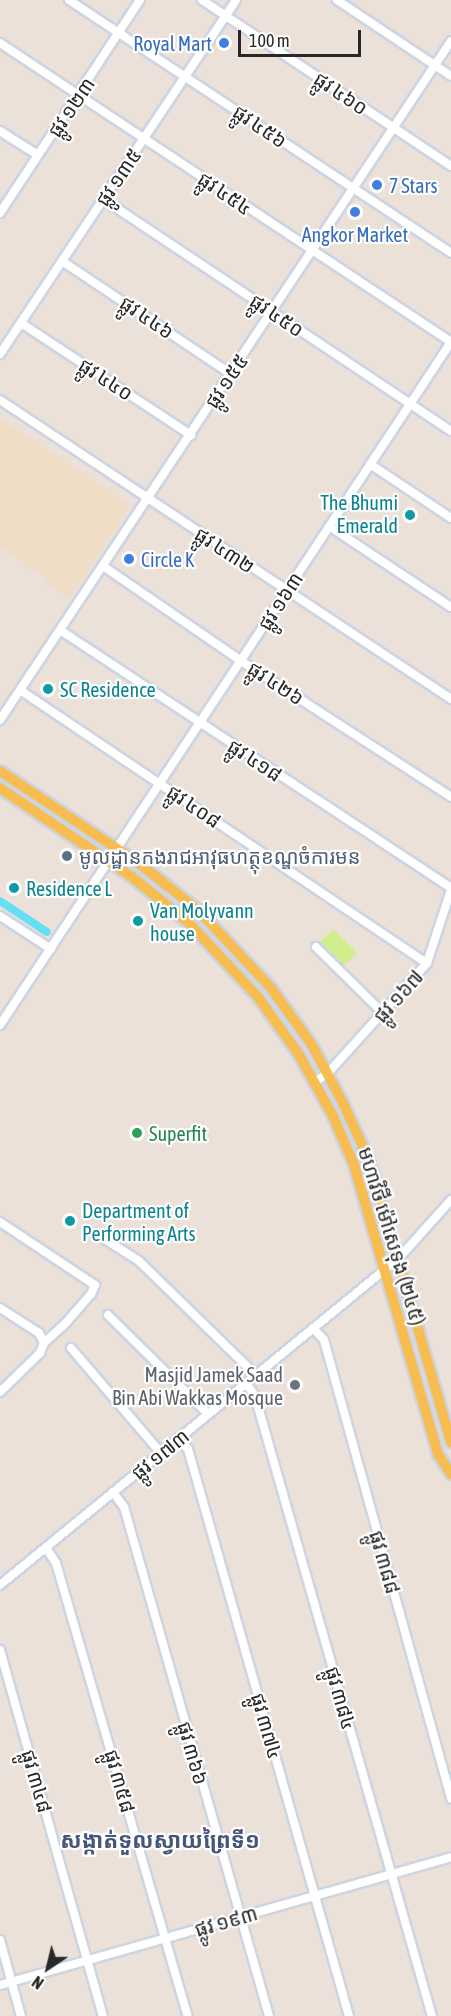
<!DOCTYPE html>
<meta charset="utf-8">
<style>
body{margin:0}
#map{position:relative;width:451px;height:2016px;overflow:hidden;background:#ebe1d8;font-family:"Asap Condensed","Noto Sans Khmer",sans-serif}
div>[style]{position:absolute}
.education>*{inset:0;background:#efddc6}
.pitch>*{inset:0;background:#d0ee8c;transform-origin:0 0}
.canal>*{height:8px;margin:-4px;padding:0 4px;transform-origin:4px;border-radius:4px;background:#64dff4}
.roads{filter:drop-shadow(2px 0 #cdd4e2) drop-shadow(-2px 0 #cdd4e2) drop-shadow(0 2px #cdd4e2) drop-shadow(0 -2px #cdd4e2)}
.minor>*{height:8px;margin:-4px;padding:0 4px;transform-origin:4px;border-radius:4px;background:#fff}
.major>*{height:10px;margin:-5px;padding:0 5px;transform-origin:5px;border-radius:5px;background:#f7bd51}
.dots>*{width:16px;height:16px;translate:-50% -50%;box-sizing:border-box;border:3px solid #fff;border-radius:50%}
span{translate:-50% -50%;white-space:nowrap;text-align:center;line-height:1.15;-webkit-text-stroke:4.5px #fff;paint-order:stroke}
.shop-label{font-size:20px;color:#366cbe}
.right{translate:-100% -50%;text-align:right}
.left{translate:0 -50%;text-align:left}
.street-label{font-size:20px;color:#282828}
.culture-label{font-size:20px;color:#0d838f}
.service-label{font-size:20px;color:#4e5e75}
.leisure-label{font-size:20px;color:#27864d}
.worship-label{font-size:20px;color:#5b616d}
.quarter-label{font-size:22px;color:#46567a;font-weight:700}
.north{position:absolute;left:18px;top:1938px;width:60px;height:60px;-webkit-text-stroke:4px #fff;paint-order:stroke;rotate:215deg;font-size:16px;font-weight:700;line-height:24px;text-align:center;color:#282828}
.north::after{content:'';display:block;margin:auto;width:21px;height:27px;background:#282828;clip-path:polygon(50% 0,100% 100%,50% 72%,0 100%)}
.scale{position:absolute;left:238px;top:30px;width:123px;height:27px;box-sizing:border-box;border:3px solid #282828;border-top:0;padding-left:8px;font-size:18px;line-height:21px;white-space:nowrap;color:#282828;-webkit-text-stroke:4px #fff;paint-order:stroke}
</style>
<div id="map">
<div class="education">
<i style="clip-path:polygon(0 418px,127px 502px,127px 511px,69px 599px,46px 584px,48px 580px,0 547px)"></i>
</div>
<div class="pitch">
<i style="left:333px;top:929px;width:34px;height:23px;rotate:45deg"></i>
</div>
<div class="canal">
<i style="left:0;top:901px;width:56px;rotate:33.4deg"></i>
</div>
<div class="roads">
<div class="minor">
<i style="left:69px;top:0;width:458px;rotate:33.5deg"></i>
<i style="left:202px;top:0;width:299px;rotate:33.7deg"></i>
<i style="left:337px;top:0;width:137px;rotate:33.7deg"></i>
<i style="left:0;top:43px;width:541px;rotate:33.54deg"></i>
<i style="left:0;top:131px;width:45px;rotate:32.3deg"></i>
<i style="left:103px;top:199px;width:418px;rotate:33.7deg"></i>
<i style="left:0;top:213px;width:255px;rotate:-56.7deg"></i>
<i style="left:62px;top:261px;width:203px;rotate:33.8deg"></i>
<i style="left:21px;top:323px;width:204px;rotate:33.4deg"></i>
<i style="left:0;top:354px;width:425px;rotate:-56.3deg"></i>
<i style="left:0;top:400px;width:541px;rotate:33.54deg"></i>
<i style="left:370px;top:464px;width:97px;rotate:33.7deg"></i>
<i style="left:329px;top:526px;width:146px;rotate:33.6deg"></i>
<i style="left:103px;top:566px;width:168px;rotate:34.5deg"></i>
<i style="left:241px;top:661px;width:250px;rotate:32.9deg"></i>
<i style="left:60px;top:630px;width:468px;rotate:33.4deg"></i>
<i style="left:20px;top:690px;width:490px;rotate:33.9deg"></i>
<i style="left:0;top:720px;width:815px;rotate:-56.41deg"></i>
<i style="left:0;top:916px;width:61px;rotate:32.9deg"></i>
<i style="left:316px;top:947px;width:94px;rotate:44.6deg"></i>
<i style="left:0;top:1025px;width:818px;rotate:-56.56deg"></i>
<i style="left:315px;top:1082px;width:16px;rotate:-35deg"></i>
<i style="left:328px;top:1073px;width:148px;rotate:-48deg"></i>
<i style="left:427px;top:963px;width:77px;rotate:-71.8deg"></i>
<i style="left:0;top:1222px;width:114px;rotate:33.6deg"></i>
<i style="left:95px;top:1285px;width:10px;rotate:114deg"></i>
<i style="left:91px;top:1294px;width:38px;rotate:131deg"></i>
<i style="left:66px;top:1323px;width:30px;rotate:138deg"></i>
<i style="left:95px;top:1233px;width:52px;rotate:32.5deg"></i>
<i style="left:139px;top:1261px;width:163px;rotate:44.3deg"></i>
<i style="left:0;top:1308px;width:46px;rotate:32.7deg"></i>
<i style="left:39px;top:1333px;width:11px;rotate:63deg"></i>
<i style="left:44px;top:1343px;width:11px;rotate:112deg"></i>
<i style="left:40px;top:1353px;width:56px;rotate:135.7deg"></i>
<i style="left:108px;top:1315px;width:141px;rotate:44.7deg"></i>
<i style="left:313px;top:1328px;width:16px;rotate:47deg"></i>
<i style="left:324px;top:1340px;width:476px;rotate:74.5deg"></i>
<i style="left:71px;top:1348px;width:138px;rotate:49.4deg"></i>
<i style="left:246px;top:1383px;width:16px;rotate:55deg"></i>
<i style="left:255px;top:1396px;width:645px;rotate:74.07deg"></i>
<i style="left:179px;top:1438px;width:14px;rotate:51deg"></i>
<i style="left:188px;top:1449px;width:589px;rotate:74.15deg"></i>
<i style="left:113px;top:1492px;width:19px;rotate:54deg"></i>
<i style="left:124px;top:1507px;width:529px;rotate:74.1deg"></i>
<i style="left:46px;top:1548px;width:18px;rotate:56deg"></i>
<i style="left:56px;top:1563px;width:472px;rotate:73.8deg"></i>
<i style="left:0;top:1585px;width:516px;rotate:-39.34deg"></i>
<i style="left:399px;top:1258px;width:78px;rotate:-48.1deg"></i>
<i style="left:0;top:1650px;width:380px;rotate:74.3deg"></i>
<i style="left:0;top:1940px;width:79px;rotate:74.6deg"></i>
<i style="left:0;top:1985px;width:469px;rotate:-15.8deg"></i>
</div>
<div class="major">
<i style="left:0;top:771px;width:168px;rotate:33.6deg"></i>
<i style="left:140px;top:864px;width:75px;rotate:38.5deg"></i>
<i style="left:199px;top:911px;width:105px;rotate:46.9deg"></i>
<i style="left:271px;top:988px;width:70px;rotate:54.3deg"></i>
<i style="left:312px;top:1045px;width:66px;rotate:61.9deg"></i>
<i style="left:343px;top:1103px;width:63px;rotate:65.5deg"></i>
<i style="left:369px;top:1160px;width:294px;rotate:73.8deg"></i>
<i style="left:0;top:788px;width:159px;rotate:34deg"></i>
<i style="left:132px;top:877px;width:73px;rotate:38.9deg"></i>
<i style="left:189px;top:923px;width:101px;rotate:47deg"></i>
<i style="left:258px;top:997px;width:71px;rotate:54.7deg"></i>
<i style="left:299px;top:1055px;width:70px;rotate:60.9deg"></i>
<i style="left:333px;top:1116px;width:53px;rotate:66.8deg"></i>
<i style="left:354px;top:1165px;width:301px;rotate:73.8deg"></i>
<i style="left:438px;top:1454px;width:24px;rotate:57deg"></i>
</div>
</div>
<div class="dots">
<i style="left:224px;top:43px;background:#3f7fe0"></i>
<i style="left:377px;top:185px;background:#3f7fe0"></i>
<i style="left:355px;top:212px;background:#3f7fe0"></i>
<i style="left:410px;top:515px;background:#0f9aa8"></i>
<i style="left:129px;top:559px;background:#3f7fe0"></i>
<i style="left:48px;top:689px;background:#0f9aa8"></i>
<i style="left:67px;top:856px;background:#5c6f8a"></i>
<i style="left:14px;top:888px;background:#0f9aa8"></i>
<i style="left:138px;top:921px;background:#0f9aa8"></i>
<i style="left:137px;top:1133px;background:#2e9e5b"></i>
<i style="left:70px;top:1221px;background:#0f9aa8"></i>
<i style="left:295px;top:1385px;background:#6b7280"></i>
</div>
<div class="shop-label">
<span class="right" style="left:212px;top:43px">Royal Mart</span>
<span class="left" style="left:389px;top:185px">7 Stars</span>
<span style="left:355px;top:234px">Angkor Market</span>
<span class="left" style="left:141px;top:559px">Circle K</span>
</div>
<div class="street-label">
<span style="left:341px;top:93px;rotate:34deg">ផ្លូវ ៤៦០</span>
<span style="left:71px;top:107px;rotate:-56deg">ផ្លូវ ១២៣</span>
<span style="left:260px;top:126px;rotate:34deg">ផ្លូវ ៤៥៦</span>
<span style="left:118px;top:177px;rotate:-56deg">ផ្លូវ ១៣៥</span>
<span style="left:225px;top:193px;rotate:34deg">ផ្លូវ ៤៥៤</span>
<span style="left:277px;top:315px;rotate:34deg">ផ្លូវ ៤៥០</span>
<span style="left:147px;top:317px;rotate:34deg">ផ្លូវ ៤៤៦</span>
<span style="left:106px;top:379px;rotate:33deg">ផ្លូវ ៤៤០</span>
<span style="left:226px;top:381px;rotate:-56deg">ផ្លូវ ១៥៥</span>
<span style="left:225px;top:550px;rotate:33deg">ផ្លូវ ៤៣២</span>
<span style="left:280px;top:601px;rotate:-57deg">ផ្លូវ ១៦៣</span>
<span style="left:276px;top:683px;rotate:33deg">ផ្លូវ ៤២៦</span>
<span style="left:255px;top:760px;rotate:33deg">ផ្លូវ ៤១៨</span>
<span style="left:194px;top:806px;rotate:34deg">ផ្លូវ ៤០៨</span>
<span style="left:398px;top:996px;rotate:-48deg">ផ្លូវ ១៦៧</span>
<span style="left:392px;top:1236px;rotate:73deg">មហាវិថី ម៉ៅសេទុង (២៤៥)</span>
<span style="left:160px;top:1454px;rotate:-39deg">ផ្លូវ ១៧៣</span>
<span style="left:385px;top:1562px;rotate:74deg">ផ្លូវ ៣៨៨</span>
<span style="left:341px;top:1698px;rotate:74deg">ផ្លូវ ៣៨៤</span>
<span style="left:267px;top:1726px;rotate:74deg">ផ្លូវ ៣៧៤</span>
<span style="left:193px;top:1753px;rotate:74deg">ផ្លូវ ៣៦៦</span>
<span style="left:37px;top:1781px;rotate:74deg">ផ្លូវ ៣៤៨</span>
<span style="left:120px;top:1781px;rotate:74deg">ផ្លូវ ៣៥៨</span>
<span style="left:226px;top:1921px;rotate:-16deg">ផ្លូវ ១៩៣</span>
</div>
<div class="culture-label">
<span class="right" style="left:398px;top:514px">The Bhumi<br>Emerald</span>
<span class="left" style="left:60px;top:689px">SC Residence</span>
<span class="left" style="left:26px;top:888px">Residence L</span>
<span class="left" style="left:150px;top:922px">Van Molyvann<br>house</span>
<span class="left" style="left:82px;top:1222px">Department of<br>Performing Arts</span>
</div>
<div class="service-label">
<span class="left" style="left:79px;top:856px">មូលដ្ឋានកងរាជអាវុធហត្ថុខណ្ឌចំការមន</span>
</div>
<div class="leisure-label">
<span class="left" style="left:149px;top:1133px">Superfit</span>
</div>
<div class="worship-label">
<span class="right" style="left:283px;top:1386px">Masjid Jamek Saad<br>Bin Abi Wakkas Mosque</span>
</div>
<div class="quarter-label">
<span style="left:160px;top:1841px">សង្កាត់ទួលស្វាយព្រៃទី១</span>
</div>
<div class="north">N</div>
<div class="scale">100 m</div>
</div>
